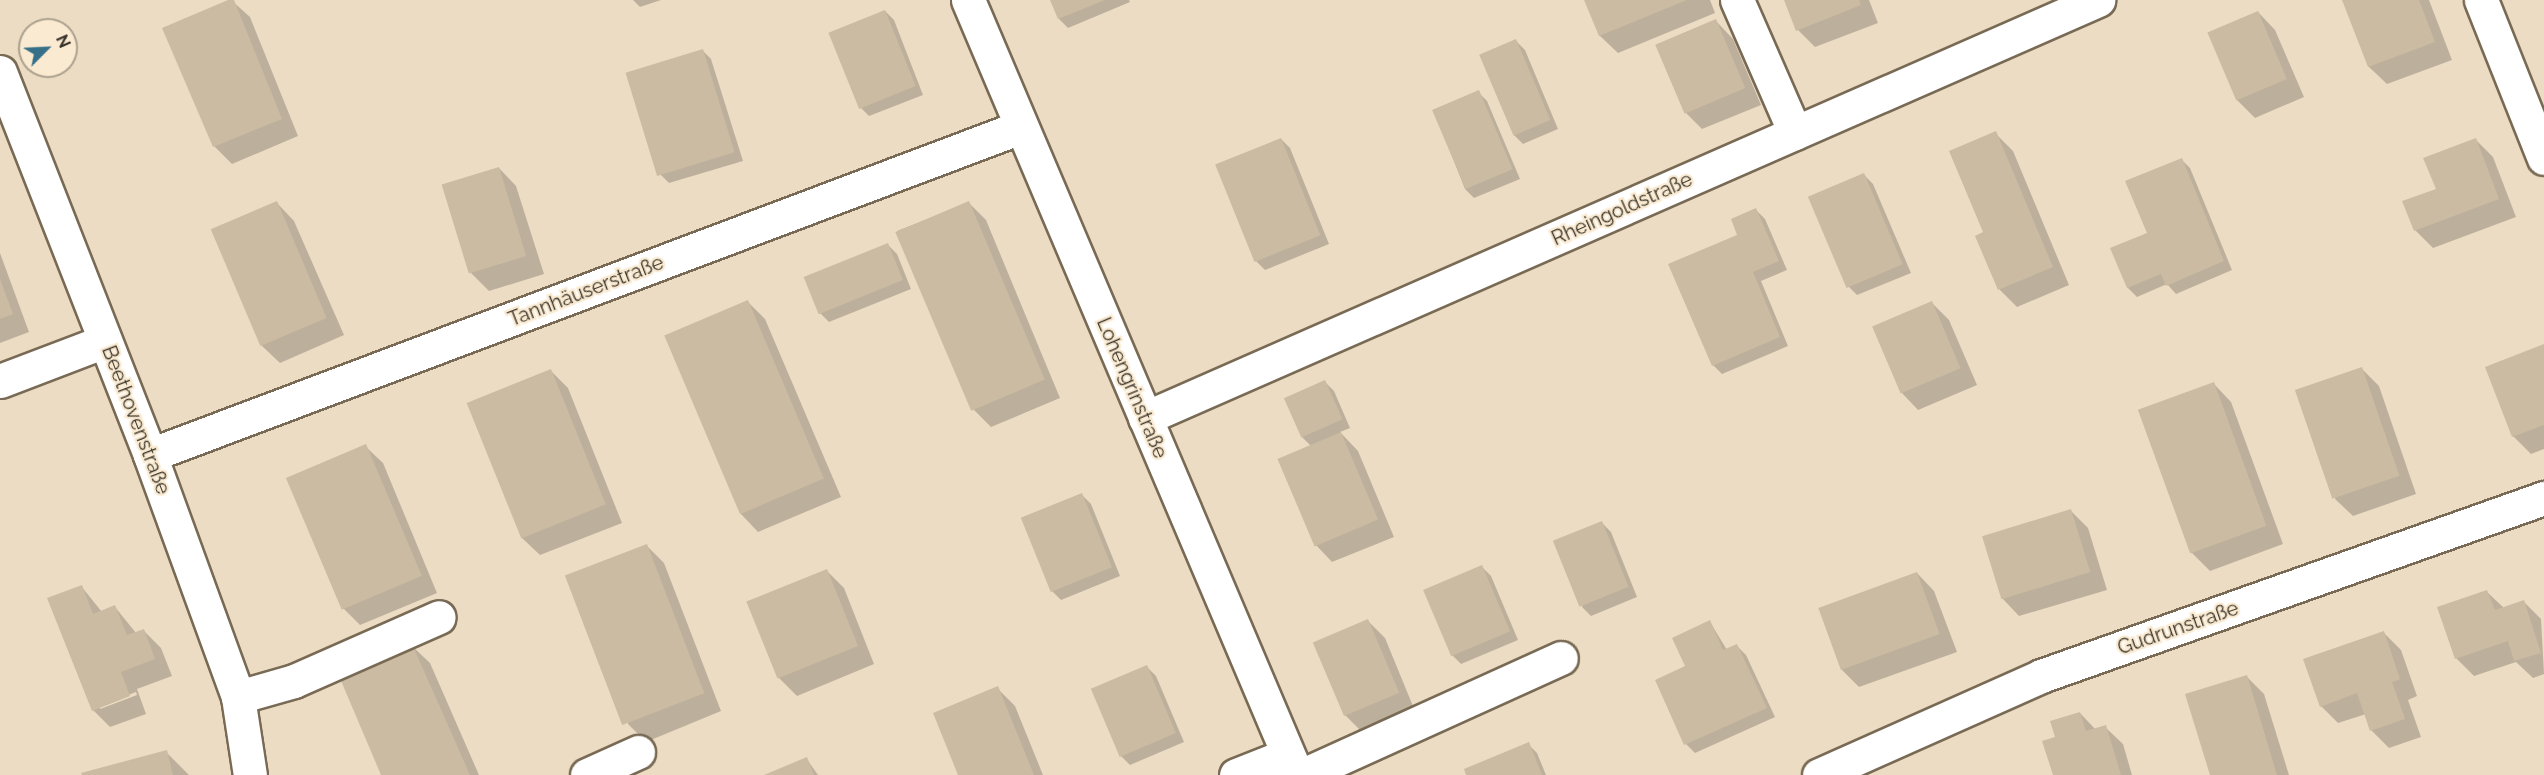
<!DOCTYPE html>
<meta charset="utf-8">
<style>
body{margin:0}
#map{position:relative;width:2544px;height:775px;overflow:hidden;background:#ecdcc4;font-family:Raleway,sans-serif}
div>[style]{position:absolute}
.shadow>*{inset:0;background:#0003}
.building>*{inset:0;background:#cabba2;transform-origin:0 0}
.roads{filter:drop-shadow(2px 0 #786a54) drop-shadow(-2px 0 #786a54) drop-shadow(0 2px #786a54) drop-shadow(0 -2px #786a54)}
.minor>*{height:33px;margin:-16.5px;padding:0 16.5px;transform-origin:16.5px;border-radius:16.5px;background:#fff}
span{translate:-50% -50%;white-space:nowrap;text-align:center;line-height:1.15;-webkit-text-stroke:4.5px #f9ead1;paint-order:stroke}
.street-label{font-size:20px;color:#393329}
.north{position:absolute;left:18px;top:18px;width:60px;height:60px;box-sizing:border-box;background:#f9ead1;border:2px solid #aca18e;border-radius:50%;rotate:66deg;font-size:16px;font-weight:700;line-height:24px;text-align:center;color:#393329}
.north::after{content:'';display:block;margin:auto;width:21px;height:27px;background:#366f88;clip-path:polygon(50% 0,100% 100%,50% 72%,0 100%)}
</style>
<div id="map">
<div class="shadow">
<i style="clip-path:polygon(231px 0,250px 17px,298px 136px,232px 164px,215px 147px,164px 29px)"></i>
<i style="clip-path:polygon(633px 0,661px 0,640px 7px)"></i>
<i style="clip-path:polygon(1052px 0,1129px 0,1130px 2px,1068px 28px,1059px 19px)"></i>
<i style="clip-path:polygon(1585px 0,1710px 0,1715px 13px,1618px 53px,1600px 36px)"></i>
<i style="clip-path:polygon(1786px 0,1869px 0,1878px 23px,1815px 47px,1798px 30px)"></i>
<i style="clip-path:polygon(2344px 0,2429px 0,2452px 60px,2387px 84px,2369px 67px)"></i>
<i style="clip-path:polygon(885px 11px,894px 20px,923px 95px,869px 116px,860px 107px,830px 33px)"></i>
<i style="clip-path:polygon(2258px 12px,2275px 30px,2304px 97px,2255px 118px,2237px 100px)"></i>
<i style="clip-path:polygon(1716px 21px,1733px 39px,1761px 105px,1702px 129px,1685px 112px)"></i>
<i style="clip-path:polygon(1516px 41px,1525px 50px,1558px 129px,1523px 144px,1514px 135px)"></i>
<i style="clip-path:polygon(702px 50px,711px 59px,743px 161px,669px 183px,660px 174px)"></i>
<i style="clip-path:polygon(1478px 92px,1487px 101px,1520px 179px,1474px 198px,1465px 189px,1434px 110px)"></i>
<i style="clip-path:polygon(1995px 133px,2013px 151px,2069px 285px,2017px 307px,2000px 290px,1977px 237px,1985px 233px)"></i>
<i style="clip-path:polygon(1281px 139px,1290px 148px,1329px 244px,1265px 270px,1256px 261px)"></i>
<i style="clip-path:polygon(2476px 140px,2493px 157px,2516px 217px,2433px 248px,2415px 230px)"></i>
<i style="clip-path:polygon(2181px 159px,2190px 168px,2232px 270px,2176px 294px,2167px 284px,2137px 297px,2128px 288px)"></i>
<i style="clip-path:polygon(499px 168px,516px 186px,544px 274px,489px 291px,471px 273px)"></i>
<i style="clip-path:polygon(1864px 175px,1873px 184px,1911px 273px,1857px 295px,1848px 286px)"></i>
<i style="clip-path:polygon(277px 203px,294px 221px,344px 335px,280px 363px,262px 346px)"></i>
<i style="clip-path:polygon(969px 203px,986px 220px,1060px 398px,991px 427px,974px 410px,897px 231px)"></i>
<i style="clip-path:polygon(1756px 210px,1765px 219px,1787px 270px,1761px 281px,1788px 346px,1722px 374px,1713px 365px,1739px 236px)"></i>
<i style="clip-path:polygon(888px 245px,897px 254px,911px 289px,829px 322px,820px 313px)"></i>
<i style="clip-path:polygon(0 253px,29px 332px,0 343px)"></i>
<i style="clip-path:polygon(747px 301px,765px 319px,841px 497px,758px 532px,741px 514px)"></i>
<i style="clip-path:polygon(1932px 303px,1949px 320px,1977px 385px,1918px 410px,1901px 392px)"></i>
<i style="clip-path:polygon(2544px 346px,2544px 449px,2531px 454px,2513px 436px)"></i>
<i style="clip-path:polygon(2361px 368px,2379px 386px,2416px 494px,2353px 516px,2335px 499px)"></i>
<i style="clip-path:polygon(551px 371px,568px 388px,622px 523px,540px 555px,522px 538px)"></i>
<i style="clip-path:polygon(1325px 382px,1334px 391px,1350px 428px,1340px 432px,1358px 451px,1394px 537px,1332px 562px,1315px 544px,1279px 459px,1311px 446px,1301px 436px)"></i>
<i style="clip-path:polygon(2214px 384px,2231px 402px,2283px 544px,2210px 571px,2192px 553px)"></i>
<i style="clip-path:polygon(365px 446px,383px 463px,437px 593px,360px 625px,342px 607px)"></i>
<i style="clip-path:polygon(1082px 495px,1091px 504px,1120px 576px,1061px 600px,1052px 591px)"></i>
<i style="clip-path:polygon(2071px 511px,2088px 528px,2107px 590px,2019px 616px,2002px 598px)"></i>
<i style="clip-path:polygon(1602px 523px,1611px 532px,1637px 597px,1591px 616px,1582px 607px)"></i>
<i style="clip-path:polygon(646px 545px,664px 563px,721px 711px,646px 742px,628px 724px)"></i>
<i style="clip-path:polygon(1482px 567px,1491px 576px,1518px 640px,1461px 664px,1452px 655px)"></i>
<i style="clip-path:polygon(827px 571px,844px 588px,874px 664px,797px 696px,779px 678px)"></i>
<i style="clip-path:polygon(1917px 573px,1934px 591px,1957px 652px,1859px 687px,1842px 670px,1820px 609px)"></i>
<i style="clip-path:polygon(evenodd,81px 586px,102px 612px,115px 607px,136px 633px,143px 630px,161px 648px,172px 676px,137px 689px,146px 714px,110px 727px,93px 710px,81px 586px,136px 692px,137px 695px,100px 709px,100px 706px,136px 692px)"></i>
<i style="clip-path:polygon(2487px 592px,2504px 608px,2524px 602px,2541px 619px,2544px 674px,2533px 678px,2516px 662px,2474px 676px,2456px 658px)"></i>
<i style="clip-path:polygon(1368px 621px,1385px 638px,1415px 711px,1363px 733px,1345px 715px)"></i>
<i style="clip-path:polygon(1710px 622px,1727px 650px,1737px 646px,1746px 655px,1775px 717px,1695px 753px,1686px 744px,1656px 681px,1687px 667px)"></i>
<i style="clip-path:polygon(2383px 632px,2401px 650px,2417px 696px,2408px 700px,2421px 737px,2389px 748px,2372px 731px,2366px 714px,2338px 723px,2321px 706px)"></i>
<i style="clip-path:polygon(412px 646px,430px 663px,479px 775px,382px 775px)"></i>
<i style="clip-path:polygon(1147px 667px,1156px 676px,1184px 742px,1130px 765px,1121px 756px)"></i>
<i style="clip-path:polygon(2247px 677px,2264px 694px,2289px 775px,2211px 775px)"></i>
<i style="clip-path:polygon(997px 688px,1015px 706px,1043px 775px,960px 775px)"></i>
<i style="clip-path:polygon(2080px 713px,2096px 730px,2105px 727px,2123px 744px,2132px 775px,2054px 775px,2057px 738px)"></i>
<i style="clip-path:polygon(1528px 744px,1537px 753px,1546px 775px,1468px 775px)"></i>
<i style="clip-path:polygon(166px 752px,189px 775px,83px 775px)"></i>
<i style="clip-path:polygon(806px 758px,818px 775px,767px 775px)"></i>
</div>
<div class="building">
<i style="clip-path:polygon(228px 0,234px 0,282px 119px,213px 147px,162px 28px)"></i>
<i style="clip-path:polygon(1050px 0,1105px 0,1058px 19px)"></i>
<i style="clip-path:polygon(1584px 0,1687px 0,1599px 36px)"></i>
<i style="clip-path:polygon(1784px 0,1859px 0,1861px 5px,1796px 31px)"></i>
<i style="clip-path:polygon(2342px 0,2419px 0,2435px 42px,2368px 67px)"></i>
<i style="left:885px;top:10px;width:82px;height:61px;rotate:68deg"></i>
<i style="left:2258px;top:11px;width:74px;height:55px;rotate:67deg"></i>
<i style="left:1716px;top:19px;width:75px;height:66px;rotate:67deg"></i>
<i style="left:1516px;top:39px;width:88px;height:40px;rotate:67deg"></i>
<i style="left:703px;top:49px;width:108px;height:81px;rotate:73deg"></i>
<i style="left:1479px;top:90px;width:86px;height:51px;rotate:67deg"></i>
<i style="clip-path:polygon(1996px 131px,2053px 267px,1998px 290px,1975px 236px,1983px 232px,1949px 151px)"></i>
<i style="left:1281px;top:138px;width:105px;height:71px;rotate:68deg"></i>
<i style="clip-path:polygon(2476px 138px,2499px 199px,2414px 231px,2402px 201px,2436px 189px,2423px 158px)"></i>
<i style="clip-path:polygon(2182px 158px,2224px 261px,2166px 286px,2161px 274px,2127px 288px,2110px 248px,2147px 233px,2125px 181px)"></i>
<i style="left:499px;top:167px;width:93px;height:60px;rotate:73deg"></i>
<i style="left:1864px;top:173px;width:99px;height:61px;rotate:67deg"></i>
<i style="left:277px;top:201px;width:127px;height:72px;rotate:67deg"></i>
<i style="left:969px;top:201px;width:194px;height:80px;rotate:67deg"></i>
<i style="clip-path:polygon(1756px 208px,1779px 261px,1753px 272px,1780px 337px,1712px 366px,1668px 264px,1737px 235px,1731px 219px)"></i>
<i style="left:888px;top:243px;width:40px;height:91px;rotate:68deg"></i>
<i style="clip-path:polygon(0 279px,13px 314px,0 319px)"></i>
<i style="left:748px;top:300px;width:194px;height:91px;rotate:67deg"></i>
<i style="left:1932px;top:301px;width:73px;height:65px;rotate:67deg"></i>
<i style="clip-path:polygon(2544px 344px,2544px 425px,2512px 437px,2485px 367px)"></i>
<i style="left:2362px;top:367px;width:115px;height:71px;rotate:71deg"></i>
<i style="left:551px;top:369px;width:146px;height:91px;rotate:68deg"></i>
<i style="left:1325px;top:380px;width:43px;height:45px;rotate:66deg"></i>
<i style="left:2214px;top:382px;width:153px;height:81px;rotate:70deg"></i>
<i style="left:1341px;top:432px;width:95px;height:69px;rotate:67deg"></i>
<i style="left:366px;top:444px;width:143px;height:87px;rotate:67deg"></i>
<i style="left:1082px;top:493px;width:80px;height:66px;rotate:68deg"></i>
<i style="left:2071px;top:509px;width:66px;height:93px;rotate:73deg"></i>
<i style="left:1602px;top:521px;width:71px;height:53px;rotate:68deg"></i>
<i style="left:647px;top:544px;width:160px;height:88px;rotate:69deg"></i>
<i style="left:1482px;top:565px;width:72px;height:64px;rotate:67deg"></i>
<i style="left:827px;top:569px;width:83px;height:87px;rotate:68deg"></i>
<i style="left:1917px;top:572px;width:66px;height:105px;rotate:70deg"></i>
<i style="clip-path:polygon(82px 585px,93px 614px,115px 605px,127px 635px,144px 629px,155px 659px,121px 672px,130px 696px,92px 711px,47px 598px)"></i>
<i style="clip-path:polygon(2487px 590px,2495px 610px,2524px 600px,2541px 653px,2514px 661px,2508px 641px,2455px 659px,2437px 607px)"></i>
<i style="left:1368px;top:619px;width:80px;height:60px;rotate:67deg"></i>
<i style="clip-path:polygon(1710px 620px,1723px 650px,1737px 644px,1767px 708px,1684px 745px,1655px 680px,1685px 666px,1672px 638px)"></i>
<i style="clip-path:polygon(2384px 631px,2400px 679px,2392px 682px,2405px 719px,2370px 731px,2357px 693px,2320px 707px,2303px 659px)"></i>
<i style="clip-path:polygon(412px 644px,444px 716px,470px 775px,381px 775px,339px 676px)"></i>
<i style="left:1147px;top:665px;width:74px;height:61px;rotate:67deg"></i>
<i style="clip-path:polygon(2247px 675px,2277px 775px,2210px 775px,2185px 694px)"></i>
<i style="clip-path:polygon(998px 686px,1034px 775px,958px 775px,933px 713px)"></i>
<i style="clip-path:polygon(2080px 712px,2086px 731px,2106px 725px,2121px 775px,2053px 775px,2042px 741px,2055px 737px,2050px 721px)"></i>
<i style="clip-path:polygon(1529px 742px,1542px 775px,1466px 775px,1464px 769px)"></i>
<i style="clip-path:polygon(167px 750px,173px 775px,82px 775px,81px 773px)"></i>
<i style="clip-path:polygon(807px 757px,814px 775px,764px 775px)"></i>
</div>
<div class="roads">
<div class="minor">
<i style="left:968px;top:0;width:842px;rotate:67deg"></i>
<i style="left:1737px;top:0;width:145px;rotate:66.4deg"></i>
<i style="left:2481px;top:0;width:170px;rotate:68.3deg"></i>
<i style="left:0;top:72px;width:411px;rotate:68.6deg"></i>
<i style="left:150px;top:455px;width:258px;rotate:70deg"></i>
<i style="left:238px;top:697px;width:79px;rotate:81.3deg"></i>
<i style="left:0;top:381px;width:112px;rotate:-20.9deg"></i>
<i style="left:1145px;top:418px;width:1041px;rotate:-23.68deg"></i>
<i style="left:150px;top:455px;width:931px;rotate:-20.64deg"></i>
<i style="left:238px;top:697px;width:58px;rotate:-15.9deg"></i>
<i style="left:294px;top:681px;width:158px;rotate:-23.8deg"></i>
<i style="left:587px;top:775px;width:56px;rotate:-24.3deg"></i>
<i style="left:1236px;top:775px;width:55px;rotate:-21.4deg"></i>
<i style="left:1303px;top:775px;width:283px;rotate:-24.4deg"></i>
<i style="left:1819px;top:775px;width:243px;rotate:-24deg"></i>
<i style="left:2041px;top:676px;width:534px;rotate:-19.49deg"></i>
</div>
</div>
<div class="street-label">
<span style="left:1622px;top:209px;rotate:-24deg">Rheingoldstraße</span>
<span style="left:586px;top:291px;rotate:-21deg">Tannhäuserstraße</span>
<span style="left:1132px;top:388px;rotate:67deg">Lohengrinstraße</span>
<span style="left:136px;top:420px;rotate:69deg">Beethovenstraße</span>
<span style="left:2178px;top:628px;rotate:-19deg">Gudrunstraße</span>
</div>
<div class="north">N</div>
</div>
